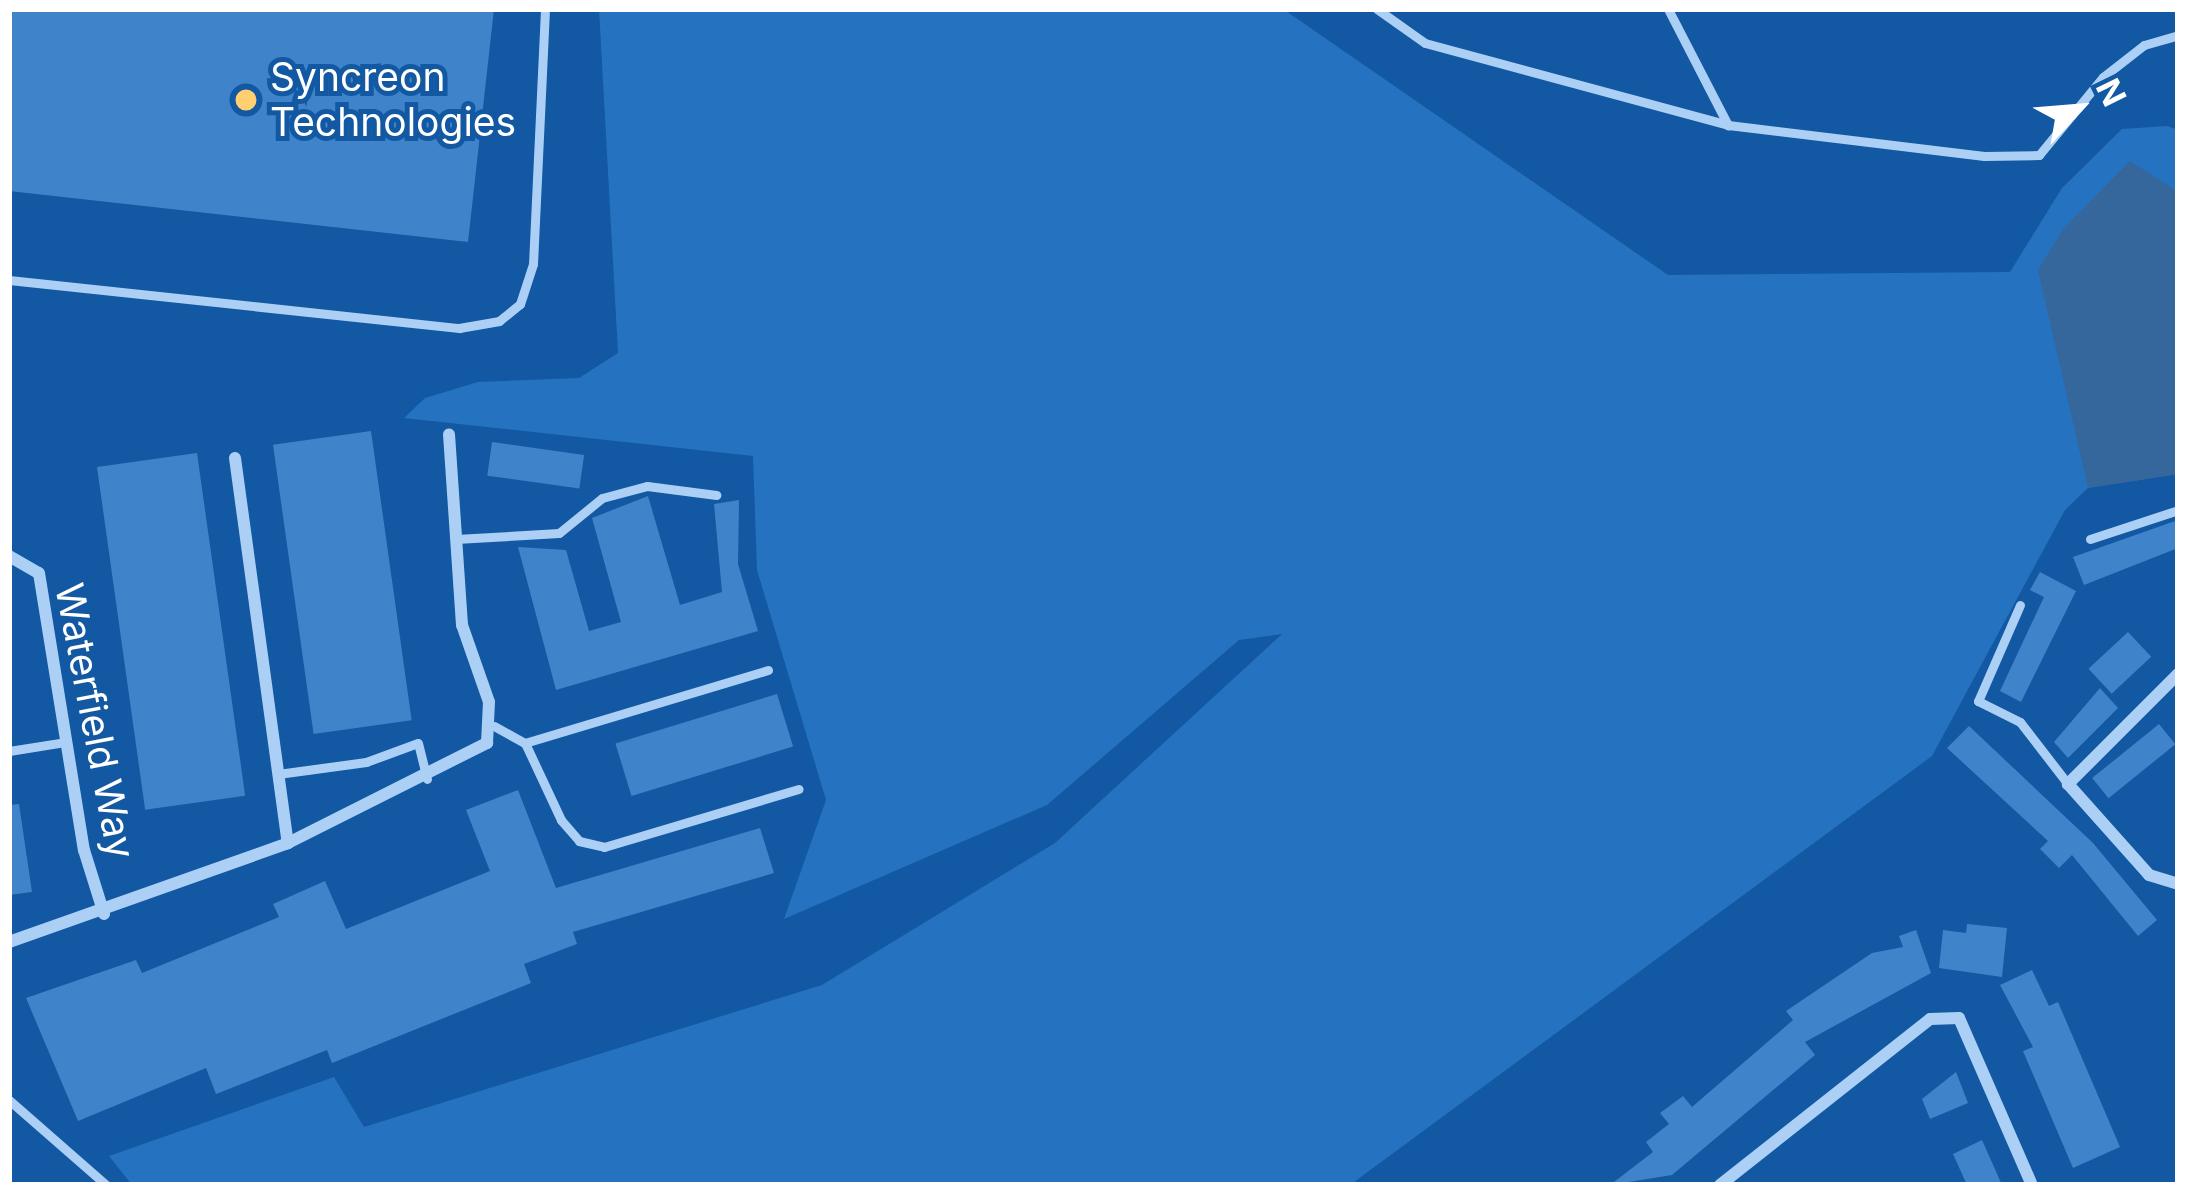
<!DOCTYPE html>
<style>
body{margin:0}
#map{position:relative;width:2187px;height:1194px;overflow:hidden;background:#1258a2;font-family:Inter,sans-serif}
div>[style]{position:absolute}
.green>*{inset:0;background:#2573c0}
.water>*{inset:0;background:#35669c}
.stream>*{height:6px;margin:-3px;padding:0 3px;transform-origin:3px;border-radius:3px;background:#35669c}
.building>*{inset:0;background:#3f84ca;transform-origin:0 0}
.service>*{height:9px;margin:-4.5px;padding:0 4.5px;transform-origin:4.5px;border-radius:4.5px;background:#acd0f5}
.minor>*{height:12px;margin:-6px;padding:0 6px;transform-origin:6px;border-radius:6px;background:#acd0f5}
.dots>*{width:33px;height:33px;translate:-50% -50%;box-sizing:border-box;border:6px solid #1258a2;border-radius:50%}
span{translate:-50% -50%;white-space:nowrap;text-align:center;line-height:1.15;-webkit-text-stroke:10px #1258a2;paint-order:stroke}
.poi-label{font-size:39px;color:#fff}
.left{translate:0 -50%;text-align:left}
.street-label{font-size:39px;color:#fff}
.frame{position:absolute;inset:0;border:12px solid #fff;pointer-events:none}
.north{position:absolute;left:2019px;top:48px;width:120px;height:120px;-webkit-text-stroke:9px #1258a2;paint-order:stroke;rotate:64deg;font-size:33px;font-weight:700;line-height:48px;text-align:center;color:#fff}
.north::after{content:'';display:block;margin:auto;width:42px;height:54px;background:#fff;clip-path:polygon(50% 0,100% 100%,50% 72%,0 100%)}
</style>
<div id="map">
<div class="green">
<i style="clip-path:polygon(599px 9px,1283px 9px,1668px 275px,2010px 272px,2062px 188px,2122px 129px,2167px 126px,2178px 130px,2178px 474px,2088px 488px,2065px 510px,1932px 756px,1350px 1185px,132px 1185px,109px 1156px,334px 1077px,364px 1127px,822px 985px,1055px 843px,1282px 634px,1239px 640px,1047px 805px,784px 919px,826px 800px,757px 570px,753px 456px,404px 418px,425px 398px,478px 382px,579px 378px,618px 353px)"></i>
</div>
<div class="water">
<i style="clip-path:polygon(2130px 161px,2178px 192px,2178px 474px,2088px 488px,2038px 270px,2063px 229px)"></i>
</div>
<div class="stream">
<i style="left:2175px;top:9px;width:4px;rotate:34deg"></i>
</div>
<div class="building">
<i style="clip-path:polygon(9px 9px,494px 9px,468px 242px,9px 191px)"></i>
<i style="left:371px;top:431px;width:292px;height:99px;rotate:82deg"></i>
<i style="left:492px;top:442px;width:93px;height:34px;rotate:8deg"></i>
<i style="left:197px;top:453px;width:346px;height:101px;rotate:82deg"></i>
<i style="clip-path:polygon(648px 496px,680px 605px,722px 592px,714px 504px,739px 500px,738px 564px,758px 631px,556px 690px,518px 547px,566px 550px,589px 631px,621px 622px,592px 518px)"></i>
<i style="clip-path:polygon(2175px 521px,2178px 548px,2084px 585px,2073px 557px)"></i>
<i style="clip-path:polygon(2040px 572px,2076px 591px,2021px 702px,2000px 691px,2044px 597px,2030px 590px)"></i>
<i style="left:2128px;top:632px;width:34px;height:54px;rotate:47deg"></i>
<i style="clip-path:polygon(2100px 688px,2118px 708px,2068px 758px,2054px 742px)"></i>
<i style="left:777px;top:694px;width:55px;height:169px;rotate:73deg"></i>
<i style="left:2159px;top:724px;width:26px;height:86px;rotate:51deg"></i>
<i style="clip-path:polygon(1969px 726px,2093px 843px,2157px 920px,2138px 936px,2072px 855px,2059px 868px,2040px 849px,2048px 841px,1947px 748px)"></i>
<i style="clip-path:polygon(518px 790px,556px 888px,760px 828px,774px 873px,573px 932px,577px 944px,524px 964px,531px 983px,332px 1063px,327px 1050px,216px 1094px,206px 1068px,78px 1121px,26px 998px,136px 960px,142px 973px,279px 917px,273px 904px,325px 881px,346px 929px,490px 871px,466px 810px)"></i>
<i style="clip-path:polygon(19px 804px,32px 892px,9px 895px,9px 805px)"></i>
<i style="clip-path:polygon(1967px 924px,2007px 928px,2002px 977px,1939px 968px,1943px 930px,1966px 933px)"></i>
<i style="clip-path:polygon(1916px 930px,1931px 973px,1805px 1042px,1815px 1055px,1672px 1175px,1610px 1185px,1653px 1152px,1646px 1142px,1669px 1124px,1660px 1113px,1683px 1096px,1692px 1107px,1793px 1020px,1786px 1011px,1872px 953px,1903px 947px,1899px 936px)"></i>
<i style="clip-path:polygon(2032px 970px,2049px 1006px,2058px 1002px,2120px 1147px,2073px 1168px,2023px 1051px,2033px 1047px,2000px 985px)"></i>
<i style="clip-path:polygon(1956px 1072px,1968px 1103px,1930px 1119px,1922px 1099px)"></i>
<i style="clip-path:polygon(1982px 1140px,2002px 1185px,1967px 1185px,1953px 1154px)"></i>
</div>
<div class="service">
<i style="left:1377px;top:9px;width:59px;rotate:35.3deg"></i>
<i style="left:1425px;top:43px;width:314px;rotate:15.1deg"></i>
<i style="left:1668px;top:9px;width:131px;rotate:62.7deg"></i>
<i style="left:1728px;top:125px;width:258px;rotate:6.9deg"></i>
<i style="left:1984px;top:156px;width:55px;rotate:-1deg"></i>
<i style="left:2039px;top:155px;width:101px;rotate:-50.6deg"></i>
<i style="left:2103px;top:77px;width:52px;rotate:-38deg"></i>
<i style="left:2144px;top:45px;width:35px;rotate:-16deg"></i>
<i style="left:9px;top:280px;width:453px;rotate:6.1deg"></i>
<i style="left:459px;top:328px;width:41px;rotate:-9.9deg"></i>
<i style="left:499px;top:321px;width:27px;rotate:-39deg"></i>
<i style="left:520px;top:304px;width:42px;rotate:-72deg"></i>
<i style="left:533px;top:264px;width:255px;rotate:-87.3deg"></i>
<i style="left:456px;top:539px;width:103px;rotate:-3.3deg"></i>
<i style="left:559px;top:533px;width:55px;rotate:-39.1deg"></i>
<i style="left:602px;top:498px;width:47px;rotate:-14.9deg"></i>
<i style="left:647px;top:486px;width:70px;rotate:7.4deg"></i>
<i style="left:2090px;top:539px;width:93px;rotate:-18.2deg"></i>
<i style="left:2020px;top:605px;width:105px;rotate:113.6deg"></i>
<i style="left:1978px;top:701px;width:47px;rotate:26.6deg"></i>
<i style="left:2020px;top:722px;width:78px;rotate:52.3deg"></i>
<i style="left:768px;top:670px;width:254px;rotate:163.3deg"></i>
<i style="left:525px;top:743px;width:85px;rotate:64.9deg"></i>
<i style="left:561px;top:820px;width:28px;rotate:49deg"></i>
<i style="left:579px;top:841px;width:26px;rotate:13deg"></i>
<i style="left:604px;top:847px;width:203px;rotate:-16.6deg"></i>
<i style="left:494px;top:726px;width:35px;rotate:29deg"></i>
<i style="left:9px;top:751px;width:58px;rotate:-9deg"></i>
<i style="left:278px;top:774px;width:89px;rotate:-7.8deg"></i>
<i style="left:366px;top:762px;width:55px;rotate:-20.1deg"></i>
<i style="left:418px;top:743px;width:37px;rotate:76deg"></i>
<i style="left:9px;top:1100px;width:129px;rotate:41.2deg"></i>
</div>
<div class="minor">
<i style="left:235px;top:458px;width:389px;rotate:82.2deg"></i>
<i style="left:9px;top:556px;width:34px;rotate:30deg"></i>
<i style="left:39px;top:573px;width:281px;rotate:80.8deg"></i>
<i style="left:84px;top:850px;width:67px;rotate:72.6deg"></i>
<i style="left:2178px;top:674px;width:156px;rotate:135deg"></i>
<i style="left:2068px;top:784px;width:122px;rotate:48.3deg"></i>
<i style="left:2149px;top:875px;width:30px;rotate:17deg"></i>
<i style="left:9px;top:942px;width:296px;rotate:-19.5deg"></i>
<i style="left:288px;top:843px;width:223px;rotate:-26.7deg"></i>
<i style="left:487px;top:743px;width:41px;rotate:-87.2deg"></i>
<i style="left:489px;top:702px;width:82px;rotate:-109.3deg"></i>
<i style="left:462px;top:625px;width:191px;rotate:-93.9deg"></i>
<i style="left:1720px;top:1185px;width:268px;rotate:-38.3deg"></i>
<i style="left:1930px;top:1019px;width:29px;rotate:-2deg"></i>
<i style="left:1959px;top:1018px;width:182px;rotate:66.4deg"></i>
</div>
<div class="dots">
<i style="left:246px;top:100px;background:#ffcf70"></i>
</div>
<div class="poi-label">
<span class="left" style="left:270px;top:100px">Syncreon<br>Technologies</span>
</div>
<div class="street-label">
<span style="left:95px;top:721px;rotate:79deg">Waterfield Way</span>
</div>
<div class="frame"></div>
<div class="north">N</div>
</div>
